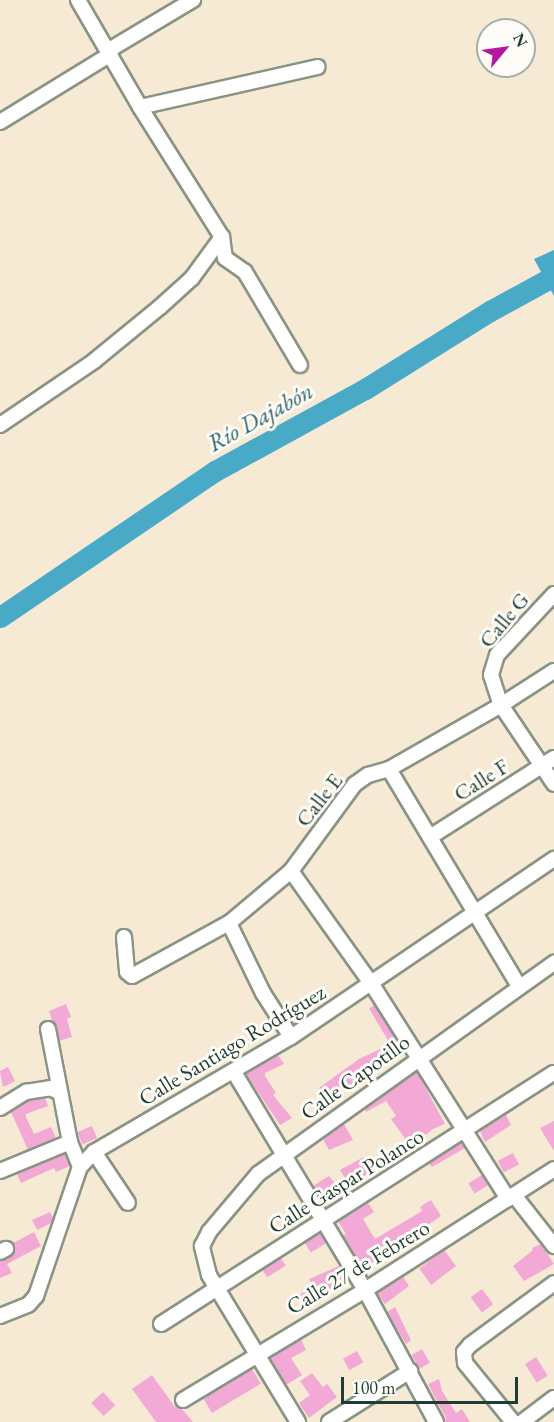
<!DOCTYPE html>
<meta charset="utf-8">
<style>
body{margin:0}
#map{position:relative;width:554px;height:1422px;overflow:hidden;background:#f6ead5;font-family:"EB Garamond",serif}
div>[style]{position:absolute}
.water>*{inset:0;background:#49aac8}
.river>*{height:21px;margin:-10.5px;padding:0 10.5px;transform-origin:10.5px;border-radius:10.5px;background:#49aac8}
.building>*{inset:0;background:#f3a9d6;transform-origin:0 0}
.roads{filter:drop-shadow(2px 0 #8a9484) drop-shadow(-2px 0 #8a9484) drop-shadow(0 2px #8a9484) drop-shadow(0 -2px #8a9484)}
.minor>*{height:14px;margin:-7px;padding:0 7px;transform-origin:7px;border-radius:7px;background:#fff}
span{translate:-50% -50%;white-space:nowrap;text-align:center;line-height:1.15;-webkit-text-stroke:6px #fdfcf7;paint-order:stroke}
.street-label{font-size:22px;color:#1f3d34}
.water-label{font-size:24px;color:#2e6368;font-style:italic}
.north{position:absolute;left:476px;top:18px;width:60px;height:60px;box-sizing:border-box;background:#fdfcf7;border:2px solid #a4b0a9;border-radius:50%;rotate:61deg;font-size:16px;font-weight:700;line-height:24px;text-align:center;color:#1f3d34}
.north::after{content:'';display:block;margin:auto;width:21px;height:27px;background:#b5179e;clip-path:polygon(50% 0,100% 100%,50% 72%,0 100%)}
.scale{position:absolute;left:341px;top:1377px;width:177px;height:27px;box-sizing:border-box;border:3px solid #1f3d34;border-top:0;padding-left:8px;font-size:18px;line-height:21px;white-space:nowrap;color:#1f3d34;-webkit-text-stroke:4px #fdfcf7;paint-order:stroke}
</style>
<div id="map">
<div class="water">
<i style="clip-path:polygon(554px 250px,554px 296px,534px 259px)"></i>
</div>
<div class="river">
<i style="left:0;top:617px;width:260px;rotate:-34.2deg"></i>
<i style="left:215px;top:471px;width:171px;rotate:-28.7deg"></i>
<i style="left:365px;top:389px;width:147px;rotate:-32deg"></i>
<i style="left:490px;top:311px;width:73px;rotate:-28.7deg"></i>
</div>
<div class="building">
<i style="clip-path:polygon(66px 1004px,71px 1017px,67px 1019px,72px 1037px,59px 1041px,49px 1011px)"></i>
<i style="left:375px;top:1005px;width:41px;height:7px;rotate:59deg"></i>
<i style="clip-path:polygon(380px 1049px,386px 1058px,364px 1070px,366px 1073px,359px 1079px,328px 1100px,319px 1088px,359px 1059px)"></i>
<i style="clip-path:polygon(278px 1055px,284px 1064px,265px 1073px,265px 1076px,276px 1093px,273px 1095px,292px 1118px,280px 1125px,246px 1074px)"></i>
<i style="clip-path:polygon(8px 1067px,15px 1081px,3px 1087px,0 1071px)"></i>
<i style="clip-path:polygon(417px 1072px,445px 1124px,433px 1129px,411px 1147px,391px 1119px,396px 1116px,386px 1101px,366px 1112px,365px 1109px)"></i>
<i style="clip-path:polygon(45px 1098px,48px 1106px,26px 1114px,26px 1117px,34px 1134px,51px 1127px,56px 1138px,28px 1150px,11px 1112px,29px 1101px)"></i>
<i style="clip-path:polygon(523px 1103px,506px 1115px,511px 1125px,485px 1142px,480px 1131px)"></i>
<i style="clip-path:polygon(554px 1121px,554px 1151px,540px 1128px)"></i>
<i style="clip-path:polygon(344px 1124px,353px 1140px,329px 1150px,323px 1139px)"></i>
<i style="left:92px;top:1126px;width:13px;height:16px;rotate:67deg"></i>
<i style="clip-path:polygon(462px 1143px,465px 1148px,432px 1167px,429px 1163px)"></i>
<i style="left:513px;top:1153px;width:13px;height:17px;rotate:63deg"></i>
<i style="clip-path:polygon(65px 1154px,70px 1166px,56px 1172px,54px 1168px,21px 1183px,17px 1174px)"></i>
<i style="left:364px;top:1157px;width:17px;height:27px;rotate:62deg"></i>
<i style="left:482px;top:1175px;width:12px;height:16px;rotate:59deg"></i>
<i style="clip-path:polygon(329px 1176px,341px 1190px,323px 1202px,313px 1186px)"></i>
<i style="clip-path:polygon(431px 1200px,441px 1216px,363px 1269px,343px 1235px,346px 1234px,338px 1221px,368px 1203px,374px 1212px,363px 1219px,375px 1239px,422px 1211px,420px 1207px)"></i>
<i style="clip-path:polygon(50px 1212px,53px 1218px,51px 1223px,37px 1230px,32px 1220px)"></i>
<i style="clip-path:polygon(34px 1232px,41px 1246px,7px 1264px,12px 1273px,0 1278px,0 1261px,13px 1254px,13px 1243px)"></i>
<i style="left:320px;top:1233px;width:12px;height:18px;rotate:59deg"></i>
<i style="clip-path:polygon(541px 1244px,554px 1264px,524px 1281px,513px 1266px,533px 1250px,532px 1248px)"></i>
<i style="left:444px;top:1250px;width:20px;height:31px;rotate:53deg"></i>
<i style="left:281px;top:1258px;width:9px;height:22px;rotate:58deg"></i>
<i style="clip-path:polygon(339px 1266px,346px 1281px,331px 1287px,333px 1291px,306px 1307px,299px 1295px,313px 1287px,309px 1279px)"></i>
<i style="clip-path:polygon(403px 1277px,409px 1286px,385px 1304px,377px 1293px)"></i>
<i style="left:482px;top:1289px;width:19px;height:14px;rotate:54deg"></i>
<i style="clip-path:polygon(395px 1307px,411px 1340px,406px 1344px,387px 1312px)"></i>
<i style="clip-path:polygon(301px 1339px,306px 1350px,291px 1358px,302px 1375px,286px 1385px,270px 1358px)"></i>
<i style="left:422px;top:1349px;width:16px;height:12px;rotate:60deg"></i>
<i style="left:357px;top:1351px;width:13px;height:16px;rotate:61deg"></i>
<i style="left:536px;top:1357px;width:22px;height:13px;rotate:58deg"></i>
<i style="left:252px;top:1369px;width:17px;height:57px;rotate:59deg"></i>
<i style="clip-path:polygon(312px 1373px,323px 1387px,327px 1384px,337px 1397px,309px 1418px,299px 1403px,310px 1395px,300px 1381px)"></i>
<i style="clip-path:polygon(152px 1375px,175px 1407px,182px 1409px,193px 1422px,156px 1422px,132px 1389px)"></i>
<i style="clip-path:polygon(439px 1379px,442px 1391px,456px 1413px,462px 1409px,470px 1422px,445px 1422px,446px 1418px,428px 1384px)"></i>
<i style="left:103px;top:1392px;width:18px;height:16px;rotate:47deg"></i>
</div>
<div class="roads">
<div class="minor">
<i style="left:78px;top:0;width:124px;rotate:59.9deg"></i>
<i style="left:140px;top:107px;width:154px;rotate:57.8deg"></i>
<i style="left:222px;top:237px;width:21px;rotate:82deg"></i>
<i style="left:225px;top:258px;width:24px;rotate:35deg"></i>
<i style="left:245px;top:272px;width:108px;rotate:59.4deg"></i>
<i style="left:109px;top:50px;width:98px;rotate:-30.8deg"></i>
<i style="left:140px;top:107px;width:182px;rotate:-12.7deg"></i>
<i style="left:0;top:122px;width:130px;rotate:-31.5deg"></i>
<i style="left:0;top:425px;width:114px;rotate:-34.2deg"></i>
<i style="left:94px;top:361px;width:85px;rotate:-39.3deg"></i>
<i style="left:160px;top:307px;width:43px;rotate:-42.2deg"></i>
<i style="left:192px;top:278px;width:51px;rotate:-53.8deg"></i>
<i style="left:554px;top:594px;width:83px;rotate:133.1deg"></i>
<i style="left:497px;top:655px;width:21px;rotate:107deg"></i>
<i style="left:491px;top:675px;width:32px;rotate:72deg"></i>
<i style="left:501px;top:705px;width:95px;rotate:56.1deg"></i>
<i style="left:389px;top:769px;width:253px;rotate:59.1deg"></i>
<i style="left:430px;top:837px;width:147px;rotate:-32.5deg"></i>
<i style="left:291px;top:871px;width:138px;rotate:54.5deg"></i>
<i style="left:371px;top:983px;width:256px;rotate:57.6deg"></i>
<i style="left:229px;top:923px;width:78px;rotate:64.1deg"></i>
<i style="left:263px;top:993px;width:52px;rotate:57.5deg"></i>
<i style="left:124px;top:937px;width:35px;rotate:85deg"></i>
<i style="left:127px;top:972px;width:6px;rotate:39deg"></i>
<i style="left:132px;top:976px;width:111px;rotate:-28.7deg"></i>
<i style="left:229px;top:923px;width:81px;rotate:-40deg"></i>
<i style="left:291px;top:871px;width:108px;rotate:-53.7deg"></i>
<i style="left:355px;top:784px;width:16px;rotate:-35deg"></i>
<i style="left:368px;top:775px;width:22px;rotate:-16deg"></i>
<i style="left:389px;top:769px;width:129px;rotate:-29.7deg"></i>
<i style="left:501px;top:705px;width:63px;rotate:-32.7deg"></i>
<i style="left:48px;top:1029px;width:115px;rotate:79deg"></i>
<i style="left:70px;top:1142px;width:27px;rotate:68deg"></i>
<i style="left:234px;top:1072px;width:254px;rotate:59deg"></i>
<i style="left:365px;top:1290px;width:150px;rotate:61.7deg"></i>
<i style="left:0;top:1108px;width:31px;rotate:-32deg"></i>
<i style="left:26px;top:1092px;width:24px;rotate:-9deg"></i>
<i style="left:50px;top:1088px;width:10px;rotate:24deg"></i>
<i style="left:94px;top:1152px;width:61px;rotate:56.3deg"></i>
<i style="left:0;top:1171px;width:76px;rotate:-22.5deg"></i>
<i style="left:514px;top:1195px;width:65px;rotate:51.9deg"></i>
<i style="left:0;top:1252px;width:7px;rotate:-27deg"></i>
<i style="left:0;top:1316px;width:31px;rotate:-22deg"></i>
<i style="left:29px;top:1304px;width:11px;rotate:-49deg"></i>
<i style="left:36px;top:1296px;width:136px;rotate:-71.2deg"></i>
<i style="left:80px;top:1167px;width:21px;rotate:-47deg"></i>
<i style="left:94px;top:1152px;width:228px;rotate:-30.3deg"></i>
<i style="left:291px;top:1037px;width:318px;rotate:-34.1deg"></i>
<i style="left:161px;top:1324px;width:466px;rotate:-32.6deg"></i>
<i style="left:183px;top:1400px;width:213px;rotate:-31.1deg"></i>
<i style="left:365px;top:1290px;width:224px;rotate:-32.6deg"></i>
<i style="left:298px;top:1422px;width:172px;rotate:-121.2deg"></i>
<i style="left:209px;top:1275px;width:30px;rotate:-104deg"></i>
<i style="left:202px;top:1246px;width:16px;rotate:-63deg"></i>
<i style="left:209px;top:1232px;width:76px;rotate:-49.8deg"></i>
<i style="left:258px;top:1174px;width:364px;rotate:-35.5deg"></i>
<i style="left:329px;top:1422px;width:96px;rotate:-32.2deg"></i>
<i style="left:513px;top:1422px;width:76px;rotate:-129.1deg"></i>
<i style="left:465px;top:1363px;width:11px;rotate:-95deg"></i>
<i style="left:464px;top:1352px;width:9px;rotate:-49deg"></i>
<i style="left:470px;top:1345px;width:104px;rotate:-36.4deg"></i>
<i style="left:522px;top:1422px;width:40px;rotate:-37deg"></i>
</div>
</div>
<div class="street-label">
<span style="left:504px;top:620px;rotate:-50deg">Calle G</span>
<span style="left:481px;top:780px;rotate:-32deg">Calle F</span>
<span style="left:319px;top:800px;rotate:-52deg">Calle E</span>
<span style="left:232px;top:1045px;rotate:-31deg">Calle Santiago Rodríguez</span>
<span style="left:355px;top:1077px;rotate:-36deg">Calle Capotillo</span>
<span style="left:346px;top:1181px;rotate:-32deg">Calle Gaspar Polanco</span>
<span style="left:358px;top:1267px;rotate:-31deg">Calle 27 de Febrero</span>
</div>
<div class="water-label">
<span style="left:260px;top:417px;rotate:-29deg">Río Dajabón</span>
</div>
<div class="north">N</div>
<div class="scale">100 m</div>
</div>
